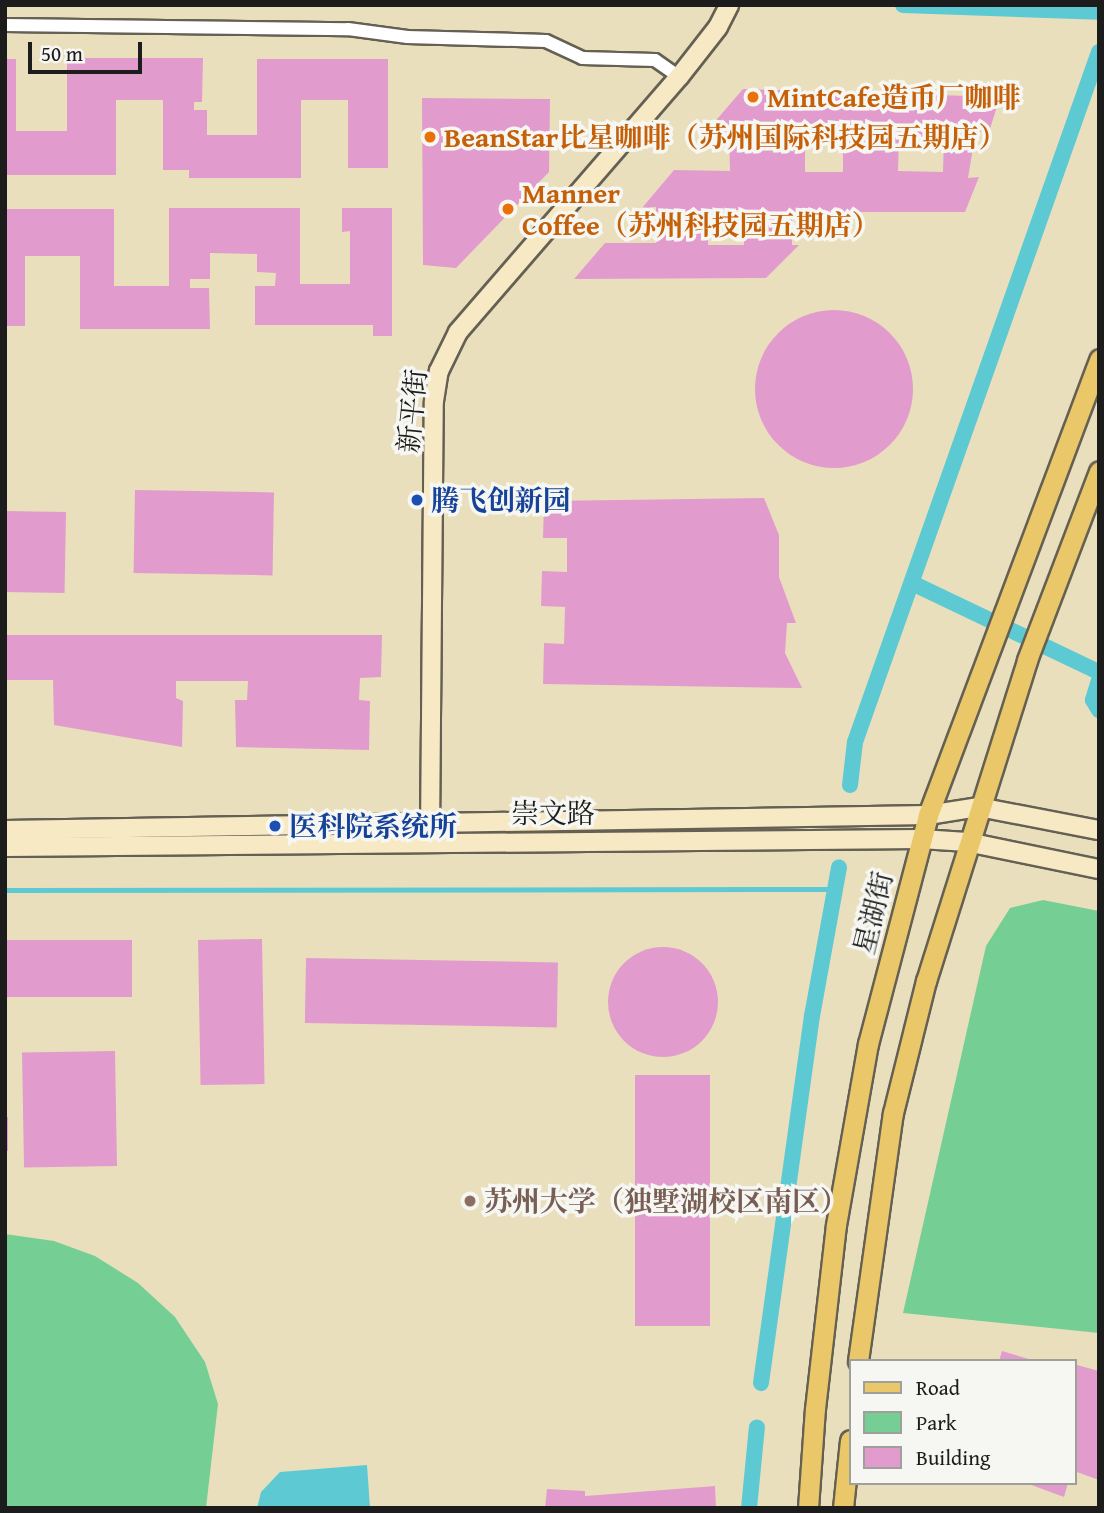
<!DOCTYPE html>
<meta charset="utf-8">
<style>
body{margin:0}
#map{position:relative;width:1104px;height:1513px;overflow:hidden;background:#eadfbc;font-family:"Gentium Book Plus","Noto Serif SC",serif}
div>[style]{position:absolute}
.green>*{inset:0;background:#75cf95}
.water>*{inset:0;background:#5dcad3}
.stream>*{height:4.5px;margin:-2.25px;padding:0 2.25px;transform-origin:2.25px;border-radius:2.25px;background:#5dcad3}
.canal>*{height:16px;margin:-8px;padding:0 8px;transform-origin:8px;border-radius:8px;background:#5dcad3}
.building>*{inset:0;background:#e19ccd;transform-origin:0 0}
.round{border-radius:50%}
.roads{filter:drop-shadow(2px 0 #646054) drop-shadow(-2px 0 #646054) drop-shadow(0 2px #646054) drop-shadow(0 -2px #646054)}
.street>*{height:12px;margin:-6px;padding:0 6px;transform-origin:6px;border-radius:6px;background:#fff}
.secondary>*{height:18px;margin:-9px;padding:0 9px;transform-origin:9px;border-radius:9px;background:#f7e9c3}
.primary>*{height:19px;margin:-9.5px;padding:0 9.5px;transform-origin:9.5px;border-radius:9.5px;background:#eac769}
.dots>*{width:19px;height:19px;translate:-50% -50%;box-sizing:border-box;border:4px solid #f6f6f2;border-radius:50%}
span{translate:-50% -50%;white-space:nowrap;text-align:center;line-height:1.15;-webkit-text-stroke:7px #f6f6f2;paint-order:stroke}
.food-label{font-size:28px;color:#c56008;font-weight:700}
.left{translate:0 -50%;text-align:left}
.street-label{font-size:28px;color:#1c1c1c}
.transit-label{font-size:28px;color:#164399;font-weight:700}
.education-label{font-size:28px;color:#785e54;font-weight:700}
.frame{position:absolute;inset:0;border:7px solid #1c1c1c;pointer-events:none}
.legend{position:absolute;left:849px;top:1359px;width:228px;height:126px;box-sizing:border-box;background:#f6f6f2;border:2px solid #9f9f9c;margin:0;padding:9px 12px;list-style:none;font-size:21px;color:#1c1c1c}
.legend li{display:flex;align-items:center;gap:14px;height:35px}
.legend b{width:35px;border:2px solid #9f9f9c}
.scale{position:absolute;left:28px;top:42px;width:114px;height:32px;box-sizing:border-box;border:4px solid #1c1c1c;border-top:0;padding-left:9px;font-size:21px;line-height:24px;white-space:nowrap;color:#1c1c1c;-webkit-text-stroke:5px #f6f6f2;paint-order:stroke}
</style>
<div id="map">
<div class="green">
<i style="clip-path:polygon(1043px 900px,1099px 911px,1099px 1333px,903px 1313px,986px 946px,1010px 908px)"></i>
<i style="clip-path:polygon(5px 1234px,54px 1241px,95px 1256px,138px 1283px,175px 1317px,205px 1362px,218px 1404px,206px 1508px,5px 1508px)"></i>
</div>
<div class="water">
<i style="clip-path:polygon(367px 1465px,370px 1508px,257px 1508px,261px 1492px,280px 1472px)"></i>
</div>
<div class="stream">
<i style="left:5px;top:890px;width:831px;rotate:-0.07deg"></i>
</div>
<div class="canal">
<i style="left:903px;top:5px;width:196px;rotate:2deg"></i>
<i style="left:912px;top:583px;width:207px;rotate:25.5deg"></i>
<i style="left:1099px;top:680px;width:21px;rotate:107deg"></i>
<i style="left:1093px;top:700px;width:12px;rotate:59deg"></i>
<i style="left:850px;top:785px;width:43px;rotate:-83.4deg"></i>
<i style="left:855px;top:742px;width:732px;rotate:-70.53deg"></i>
<i style="left:761px;top:1383px;width:371px;rotate:-82.1deg"></i>
<i style="left:812px;top:1016px;width:151px;rotate:-79.7deg"></i>
<i style="left:749px;top:1508px;width:81px;rotate:-84.4deg"></i>
</div>
<div class="building">
<i style="clip-path:polygon(67px 58px,203px 58px,202px 102px,194px 102px,194px 110px,207px 110px,207px 135px,257px 135px,257px 59px,388px 59px,388px 168px,348px 168px,348px 100px,301px 100px,301px 178px,189px 178px,189px 170px,163px 170px,163px 100px,116px 100px,116px 175px,5px 175px,5px 59px,16px 59px,16px 131px,67px 131px)"></i>
<i style="clip-path:polygon(evenodd,743px 89px,1000px 97px,989px 132px,970px 131px,968px 148px,973px 148px,968px 178px,979px 177px,965px 212px,792px 212px,792px 245px,799px 245px,766px 278px,574px 279px,605px 243px,656px 243px,656px 207px,642px 208px,674px 170px,730px 171px,729px 133px,706px 132px,743px 89px,805px 136px,843px 136px,843px 172px,805px 172px,805px 136px,743px 89px,899px 136px,944px 137px,943px 172px,898px 171px,899px 136px,743px 89px,708px 210px,744px 210px,744px 245px,708px 245px,708px 210px)"></i>
<i style="clip-path:polygon(422px 98px,550px 99px,549px 172px,456px 268px,423px 265px)"></i>
<i style="clip-path:polygon(169px 208px,300px 208px,300px 284px,350px 284px,350px 231px,342px 232px,342px 208px,392px 208px,392px 336px,373px 336px,373px 325px,255px 325px,255px 286px,275px 286px,276px 273px,257px 272px,257px 254px,210px 253px,210px 279px,190px 279px,190px 288px,209px 288px,210px 329px,80px 329px,80px 256px,25px 256px,25px 326px,5px 326px,5px 209px,114px 209px,114px 286px,169px 286px)"></i>
<i class="round" style="left:755px;top:310px;width:158px;height:158px"></i>
<i style="left:135px;top:490px;width:139px;height:83px;rotate:1deg"></i>
<i style="clip-path:polygon(764px 498px,779px 535px,779px 577px,796px 623px,787px 623px,785px 653px,802px 688px,543px 684px,544px 643px,564px 644px,565px 607px,541px 606px,542px 571px,567px 572px,567px 538px,543px 538px,544px 501px)"></i>
<i style="left:5px;top:511px;width:61px;height:81px;rotate:1deg"></i>
<i style="clip-path:polygon(5px 635px,382px 635px,381px 677px,360px 678px,359px 700px,370px 701px,369px 750px,236px 747px,235px 700px,247px 700px,248px 681px,176px 681px,176px 698px,183px 701px,182px 747px,54px 725px,53px 680px,5px 680px)"></i>
<i style="left:262px;top:939px;width:145px;height:64px;rotate:89deg"></i>
<i style="left:5px;top:940px;width:127px;height:57px"></i>
<i class="round" style="left:608px;top:947px;width:110px;height:110px"></i>
<i style="left:306px;top:958px;width:252px;height:65px;rotate:1deg"></i>
<i style="left:115px;top:1051px;width:115px;height:93px;rotate:89deg"></i>
<i style="left:710px;top:1075px;width:251px;height:75px;rotate:90deg"></i>
<i style="left:5px;top:1117px;width:3px;height:34px"></i>
<i style="clip-path:polygon(1002px 1351px,1032px 1360px,1032px 1361px,999px 1361px)"></i>
<i style="clip-path:polygon(1077px 1365px,1099px 1371px,1099px 1480px,1074px 1471px)"></i>
<i style="clip-path:polygon(1026px 1483px,1068px 1483px,1064px 1497px)"></i>
<i style="clip-path:polygon(715px 1486px,716px 1508px,545px 1508px,547px 1489px,585px 1491px,585px 1496px)"></i>
</div>
<div class="roads">
<div class="street">
<i style="left:5px;top:25px;width:343px;rotate:0.7deg"></i>
<i style="left:348px;top:29px;width:60px;rotate:7.7deg"></i>
<i style="left:407px;top:37px;width:139px;rotate:1.6deg"></i>
<i style="left:546px;top:41px;width:40px;rotate:25deg"></i>
<i style="left:582px;top:58px;width:73px;rotate:1.6deg"></i>
<i style="left:655px;top:60px;width:29px;rotate:35deg"></i>
</div>
<div class="secondary">
<i style="left:5px;top:830px;width:923px;rotate:-0.93deg"></i>
<i style="left:928px;top:815px;width:52px;rotate:-8.9deg"></i>
<i style="left:979px;top:807px;width:122px;rotate:10.9deg"></i>
<i style="left:430px;top:833px;width:432px;rotate:-89.5deg"></i>
<i style="left:434px;top:401px;width:30px;rotate:-81deg"></i>
<i style="left:439px;top:371px;width:43px;rotate:-64deg"></i>
<i style="left:458px;top:332px;width:337px;rotate:-49.1deg"></i>
<i style="left:679px;top:77px;width:63px;rotate:-52deg"></i>
<i style="left:718px;top:27px;width:25px;rotate:-63deg"></i>
<i style="left:5px;top:847px;width:916px;rotate:-0.5deg"></i>
<i style="left:921px;top:839px;width:46px;rotate:3.7deg"></i>
<i style="left:967px;top:842px;width:135px;rotate:11.6deg"></i>
</div>
<div class="primary">
<i style="left:858px;top:1361px;width:250px;rotate:-82deg"></i>
<i style="left:893px;top:1113px;width:136px;rotate:-76deg"></i>
<i style="left:926px;top:981px;width:337px;rotate:-72.5deg"></i>
<i style="left:1027px;top:660px;width:202px;rotate:-69.1deg"></i>
<i style="left:808px;top:1508px;width:99px;rotate:-86deg"></i>
<i style="left:815px;top:1409px;width:185px;rotate:-83.5deg"></i>
<i style="left:836px;top:1225px;width:184px;rotate:-80deg"></i>
<i style="left:868px;top:1044px;width:237px;rotate:-75.3deg"></i>
<i style="left:928px;top:815px;width:487px;rotate:-69.4deg"></i>
<i style="left:843px;top:1508px;width:68px;rotate:-84.1deg"></i>
</div>
</div>
<div class="dots">
<i style="left:753px;top:97px;background:#e8710a"></i>
<i style="left:430px;top:137px;background:#e8710a"></i>
<i style="left:508px;top:209px;background:#e8710a"></i>
<i style="left:417px;top:500px;background:#1a4fb4"></i>
<i style="left:275px;top:826px;background:#1a4fb4"></i>
<i style="left:470px;top:1201px;background:#8d6e63"></i>
</div>
<div class="food-label">
<span class="left" style="left:767px;top:97px">MintCafe造币厂咖啡</span>
<span class="left" style="left:444px;top:137px">BeanStar比星咖啡（苏州国际科技园五期店）</span>
<span class="left" style="left:522px;top:209px">Manner<br>Coffee（苏州科技园五期店）</span>
</div>
<div class="street-label">
<span style="left:412px;top:411px;rotate:-84deg">新平街</span>
<span style="left:553px;top:813px">崇文路</span>
<span style="left:873px;top:913px;rotate:-76deg">星湖街</span>
</div>
<div class="transit-label">
<span class="left" style="left:431px;top:500px">腾飞创新园</span>
<span class="left" style="left:289px;top:826px">医科院系统所</span>
</div>
<div class="education-label">
<span class="left" style="left:484px;top:1201px">苏州大学（独墅湖校区南区）</span>
</div>
<div class="frame"></div>
<ul class="legend">
<li><b style="height:9px;background:#eac769"></b>Road</li>
<li><b style="height:19px;background:#75cf95"></b>Park</li>
<li><b style="height:19px;background:#e19ccd"></b>Building</li>
</ul>
<div class="scale">50 m</div>
</div>
